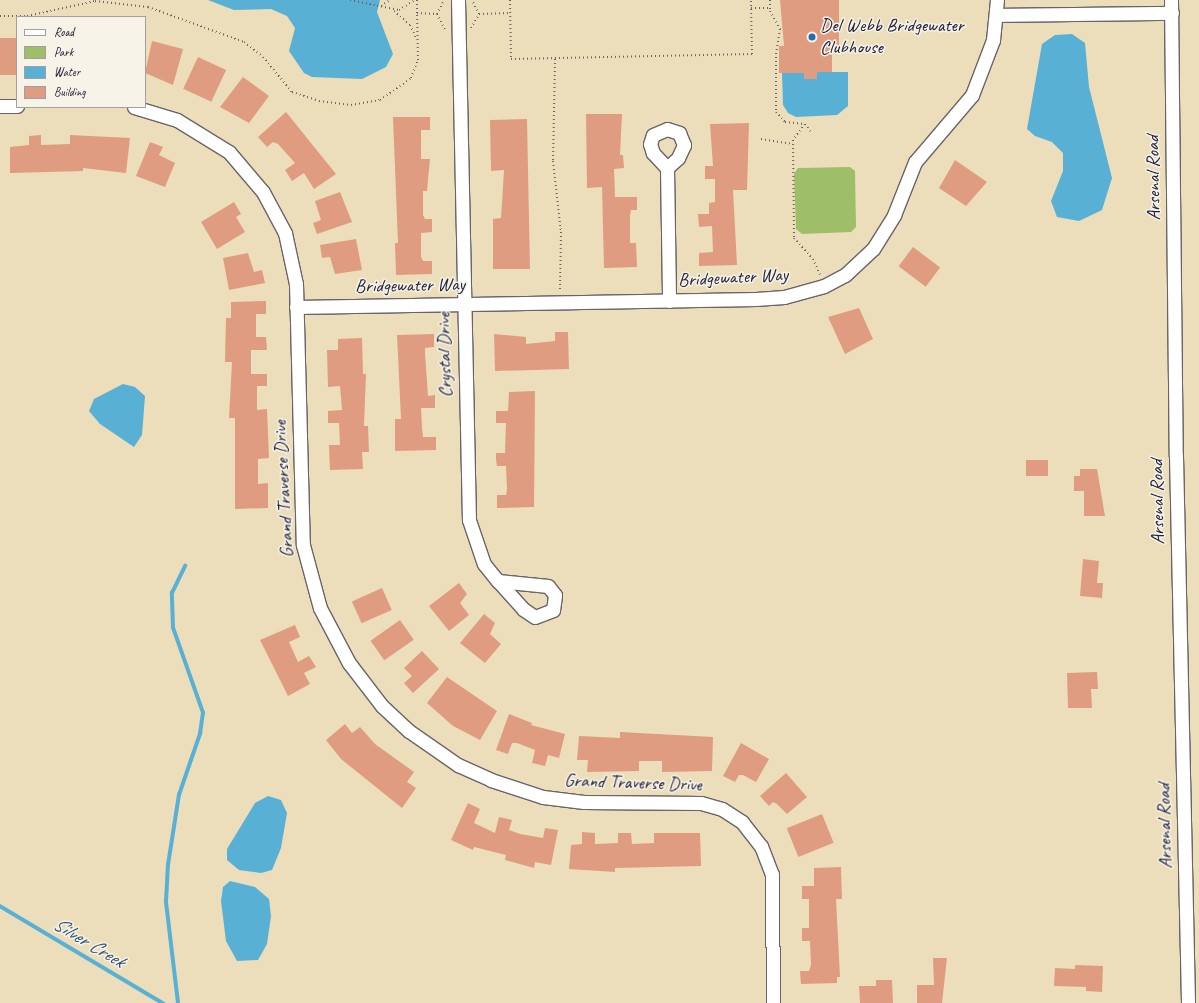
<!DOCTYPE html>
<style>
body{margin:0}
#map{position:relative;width:1199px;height:1003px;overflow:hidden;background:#ecdeba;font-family:Caveat,sans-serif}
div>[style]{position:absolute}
.green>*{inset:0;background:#9ebf68}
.water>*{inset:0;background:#58b0d5}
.stream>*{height:3.5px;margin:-1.75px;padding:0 1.75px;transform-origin:1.75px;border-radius:1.75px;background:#58b0d5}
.building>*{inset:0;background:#df9c81;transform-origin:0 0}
.path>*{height:2px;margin-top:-1px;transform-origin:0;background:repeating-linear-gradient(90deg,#696467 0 1px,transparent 0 4px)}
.roads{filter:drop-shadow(1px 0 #696467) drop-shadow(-1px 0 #696467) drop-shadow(0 1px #696467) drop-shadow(0 -1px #696467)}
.minor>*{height:13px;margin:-6.5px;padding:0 6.5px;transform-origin:6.5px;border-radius:6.5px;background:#fff}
.dots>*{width:11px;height:11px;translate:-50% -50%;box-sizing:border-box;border:2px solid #f7f3e8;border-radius:50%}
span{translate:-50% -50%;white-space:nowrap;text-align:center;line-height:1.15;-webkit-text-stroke:3px #f7f3e8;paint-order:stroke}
.poi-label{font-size:19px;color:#22223b}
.left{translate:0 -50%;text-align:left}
.street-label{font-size:19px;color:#22223b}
.water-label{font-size:20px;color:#355471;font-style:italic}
.legend{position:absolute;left:16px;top:16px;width:130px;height:92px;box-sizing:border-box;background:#f7f3e8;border:1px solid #a29fa3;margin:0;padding:5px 7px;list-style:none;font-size:12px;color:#22223b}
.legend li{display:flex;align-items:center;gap:8px;height:20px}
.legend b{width:20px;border:1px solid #a29fa3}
</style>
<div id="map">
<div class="green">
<i style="clip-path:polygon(850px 167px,855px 171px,856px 227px,851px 232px,802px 234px,796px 229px,794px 174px,798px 168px)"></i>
</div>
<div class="water">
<i style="clip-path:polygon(208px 0,380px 0,377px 12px,393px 54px,386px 67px,362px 79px,312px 77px,304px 73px,289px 51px,295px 28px,287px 16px,271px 9px,234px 10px)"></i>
<i style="clip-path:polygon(1072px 34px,1085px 43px,1089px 87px,1112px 178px,1102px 210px,1079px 221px,1057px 217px,1051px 201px,1063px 171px,1063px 153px,1052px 142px,1035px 136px,1027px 129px,1042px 44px,1055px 35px)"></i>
<i style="clip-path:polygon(817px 72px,848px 72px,848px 106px,837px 115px,796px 117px,788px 113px,783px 105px,782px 73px,804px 73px,804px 79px,817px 79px)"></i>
<i style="clip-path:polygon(123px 384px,135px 387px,145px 396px,142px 435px,134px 447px,100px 424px,89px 411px,94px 399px)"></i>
<i style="clip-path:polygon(268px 796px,281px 800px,287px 813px,281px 848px,272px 870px,261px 873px,239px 870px,227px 860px,227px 849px,255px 803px)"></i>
<i style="clip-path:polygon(230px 881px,255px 887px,269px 899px,271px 916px,267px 944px,258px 960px,237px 961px,226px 941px,221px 901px,223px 887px)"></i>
</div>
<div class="stream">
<i style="left:0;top:906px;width:190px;rotate:30.8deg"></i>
<i style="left:178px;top:1003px;width:102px;rotate:-96.8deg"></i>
<i style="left:166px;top:902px;width:37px;rotate:-87deg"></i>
<i style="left:168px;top:865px;width:71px;rotate:-81.1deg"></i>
<i style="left:179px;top:795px;width:65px;rotate:-71deg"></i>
<i style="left:200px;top:734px;width:21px;rotate:-82deg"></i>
<i style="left:203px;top:713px;width:90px;rotate:-109.4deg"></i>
<i style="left:173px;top:628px;width:35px;rotate:-92deg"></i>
<i style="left:172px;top:593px;width:30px;rotate:-64deg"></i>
</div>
<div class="building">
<i style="clip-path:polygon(780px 0,839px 0,839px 48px,832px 48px,832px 72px,817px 72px,817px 79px,804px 79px,804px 73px,779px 73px,779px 46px,784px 46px)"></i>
<i style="left:17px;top:38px;width:37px;height:17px;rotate:90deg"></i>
<i style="clip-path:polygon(152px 41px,183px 49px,173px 85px,145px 73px)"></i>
<i style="left:198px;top:57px;width:31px;height:35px;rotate:25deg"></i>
<i style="clip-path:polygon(243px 77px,269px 96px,249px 123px,220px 107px)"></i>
<i style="clip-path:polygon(286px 112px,336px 174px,314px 189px,304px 173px,292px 181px,285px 170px,295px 163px,278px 144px,273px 142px,267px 147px,258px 137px)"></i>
<i style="clip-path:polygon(586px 114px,622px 114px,620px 155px,623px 155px,624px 168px,614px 169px,615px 197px,637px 197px,637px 210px,631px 210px,630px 215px,630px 243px,636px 243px,637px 267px,604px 268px,602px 187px,587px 188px)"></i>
<i style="clip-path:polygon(393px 117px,430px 117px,430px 130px,421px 130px,421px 159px,430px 159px,427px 191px,423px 191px,423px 215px,425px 219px,432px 219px,432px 232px,421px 233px,421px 257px,423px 261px,432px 261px,432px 274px,396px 275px,395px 243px,398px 243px)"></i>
<i style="clip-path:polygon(527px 119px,530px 269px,493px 269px,493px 219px,501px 218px,504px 170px,491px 171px,490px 120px)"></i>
<i style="clip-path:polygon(749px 123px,747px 190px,733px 190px,737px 265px,699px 266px,699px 253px,713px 252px,712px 226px,699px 227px,698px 214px,709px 214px,709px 203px,715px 202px,715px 179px,705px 179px,705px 166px,713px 166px,710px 124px)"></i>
<i style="clip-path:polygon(41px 135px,41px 145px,70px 144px,70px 135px,130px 138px,126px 173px,83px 168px,83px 171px,10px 173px,10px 147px,29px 145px,29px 136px)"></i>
<i style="clip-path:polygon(150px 142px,163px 147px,159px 155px,175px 163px,165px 187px,136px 176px)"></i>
<i style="clip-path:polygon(955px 160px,987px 182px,966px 206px,939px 188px)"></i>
<i style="clip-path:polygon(340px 192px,352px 222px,317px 234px,313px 223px,321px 220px,315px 201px)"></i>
<i style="clip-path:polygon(234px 202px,241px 214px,236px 217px,245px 232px,217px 249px,201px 222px)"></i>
<i style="clip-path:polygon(356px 239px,362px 270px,335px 274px,330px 257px,322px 258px,320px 245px)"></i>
<i style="left:913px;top:247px;width:34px;height:24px;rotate:37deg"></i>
<i style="clip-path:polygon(248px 253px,254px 272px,262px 270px,265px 283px,229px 290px,223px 258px)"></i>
<i style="clip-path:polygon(266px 301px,266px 314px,256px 314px,256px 337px,266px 337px,267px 350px,251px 350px,251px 374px,267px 374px,267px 386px,257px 386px,257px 410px,267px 409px,269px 458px,258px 459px,258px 484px,268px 483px,268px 508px,235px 509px,235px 418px,229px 418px,232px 362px,225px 362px,226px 318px,231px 318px,231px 302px)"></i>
<i style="clip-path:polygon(859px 308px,873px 339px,845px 354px,828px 317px)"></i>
<i style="clip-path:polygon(555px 332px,568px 332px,569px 369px,495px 371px,494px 334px,526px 337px,526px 344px,555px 341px)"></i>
<i style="clip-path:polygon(434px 334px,434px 347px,425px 348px,425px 353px,428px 396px,435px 395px,435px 408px,421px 408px,422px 427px,423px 437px,436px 437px,436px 450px,395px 451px,395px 419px,401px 419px,397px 335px)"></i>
<i style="clip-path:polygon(362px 338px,363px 374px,366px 374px,364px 426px,368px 426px,369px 452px,362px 452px,363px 469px,330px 470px,329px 445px,340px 445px,339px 423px,328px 423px,328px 411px,342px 410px,340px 386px,328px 387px,327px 350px,338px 350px,338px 339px)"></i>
<i style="clip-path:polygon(535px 391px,534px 507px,497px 508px,497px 495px,506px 495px,507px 490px,506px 466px,497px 466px,496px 459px,496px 453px,505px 453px,506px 423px,496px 423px,496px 411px,508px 411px,509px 392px)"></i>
<i style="left:1026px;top:460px;width:22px;height:16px"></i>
<i style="clip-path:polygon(1080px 469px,1097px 469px,1105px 516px,1084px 516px,1084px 491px,1074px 491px,1074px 476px,1080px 476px)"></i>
<i style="clip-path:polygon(1083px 559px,1099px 561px,1097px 583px,1103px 583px,1102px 598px,1080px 596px)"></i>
<i style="clip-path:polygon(459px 583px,467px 594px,460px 603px,469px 615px,449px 631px,429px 606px)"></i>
<i style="left:382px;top:588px;width:24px;height:33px;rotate:66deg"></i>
<i style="clip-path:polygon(484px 614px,495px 623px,490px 634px,501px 644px,485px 663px,460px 643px)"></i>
<i style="left:400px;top:620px;width:24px;height:36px;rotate:55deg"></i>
<i style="clip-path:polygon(295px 625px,300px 637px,289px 642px,298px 662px,309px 656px,316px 667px,304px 673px,310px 684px,288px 696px,260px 640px)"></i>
<i style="clip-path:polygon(422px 651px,439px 669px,413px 693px,404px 683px,412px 676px,404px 668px)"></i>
<i style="clip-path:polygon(1097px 672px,1098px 689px,1091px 689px,1092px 708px,1068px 708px,1067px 673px)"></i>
<i style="clip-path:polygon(447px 677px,497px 711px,480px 740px,453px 726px,427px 703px)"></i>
<i style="clip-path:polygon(509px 714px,532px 723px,531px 725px,565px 734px,559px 758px,548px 755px,545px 766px,532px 763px,535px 750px,517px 743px,512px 743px,508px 754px,496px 750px)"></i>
<i style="clip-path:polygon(345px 724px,352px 733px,360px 727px,375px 744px,414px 772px,407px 782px,416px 788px,402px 808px,341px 759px,326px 740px)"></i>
<i style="clip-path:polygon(620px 732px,713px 737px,712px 771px,662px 772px,662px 761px,639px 761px,639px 771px,587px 772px,588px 760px,577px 760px,579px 736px,620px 738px)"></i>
<i style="clip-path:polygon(741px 743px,769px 759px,756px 782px,743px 775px,739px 775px,735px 782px,723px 776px)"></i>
<i style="clip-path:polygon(786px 773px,807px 797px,787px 814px,777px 804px,773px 802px,769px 806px,760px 796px)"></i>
<i style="clip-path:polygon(468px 803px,480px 809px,474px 823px,495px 833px,499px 817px,512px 820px,509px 830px,520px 834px,543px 838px,545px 828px,558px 830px,551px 865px,535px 862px,534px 868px,505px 860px,506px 855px,474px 847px,473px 850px,451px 840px)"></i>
<i style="left:822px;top:814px;width:31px;height:38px;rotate:68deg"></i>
<i style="clip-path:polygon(582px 832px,595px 833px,595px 844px,618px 843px,618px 833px,631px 833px,632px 844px,654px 843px,654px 833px,700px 833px,701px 866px,615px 868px,615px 872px,569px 869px,571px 845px,582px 844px)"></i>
<i style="clip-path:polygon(841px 867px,842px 899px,836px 899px,840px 977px,837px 977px,837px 983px,801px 984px,800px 971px,809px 971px,811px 965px,810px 941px,802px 941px,802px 928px,809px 928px,809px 899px,802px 899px,802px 886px,814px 886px,814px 868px)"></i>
<i style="clip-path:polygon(933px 958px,947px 958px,942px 1003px,917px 1003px,917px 985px,934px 985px)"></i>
<i style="clip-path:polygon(1075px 965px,1103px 966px,1102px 992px,1086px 991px,1086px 987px,1054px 986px,1055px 968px,1075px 969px)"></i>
<i style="clip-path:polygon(876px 980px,892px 980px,893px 1003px,860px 1003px,859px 986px,876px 986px)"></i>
</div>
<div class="path">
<i style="left:350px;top:0;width:50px;rotate:11.5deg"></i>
<i style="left:399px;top:10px;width:19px;rotate:-32deg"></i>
<i style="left:417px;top:0;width:13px;rotate:90deg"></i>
<i style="left:417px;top:13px;width:20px;rotate:3deg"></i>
<i style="left:437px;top:14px;width:16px;rotate:-63deg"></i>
<i style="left:510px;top:0;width:59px;rotate:89deg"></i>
<i style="left:511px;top:59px;width:241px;rotate:-1.2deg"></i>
<i style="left:752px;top:54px;width:54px;rotate:-91.1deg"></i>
<i style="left:770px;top:0;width:11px;rotate:90deg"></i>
<i style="left:770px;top:11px;width:21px;rotate:61deg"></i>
<i style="left:780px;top:29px;width:24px;rotate:99deg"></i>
<i style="left:776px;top:53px;width:59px;rotate:90deg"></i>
<i style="left:776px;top:112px;width:13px;rotate:48deg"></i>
<i style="left:785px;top:122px;width:20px;rotate:6deg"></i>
<i style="left:805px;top:124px;width:20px;rotate:127deg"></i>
<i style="left:793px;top:140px;width:98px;rotate:89.4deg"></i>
<i style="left:794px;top:238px;width:28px;rotate:48deg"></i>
<i style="left:813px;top:259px;width:17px;rotate:66deg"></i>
<i style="left:381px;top:6px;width:11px;rotate:-34deg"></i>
<i style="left:751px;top:8px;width:18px"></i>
<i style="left:394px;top:11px;width:21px;rotate:41deg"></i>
<i style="left:410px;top:25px;width:14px;rotate:65deg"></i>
<i style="left:437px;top:14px;width:18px;rotate:63deg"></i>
<i style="left:479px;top:14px;width:31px;rotate:-2deg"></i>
<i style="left:0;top:16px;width:27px"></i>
<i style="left:27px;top:16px;width:70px;rotate:-12.4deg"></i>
<i style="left:95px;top:1px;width:53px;rotate:6.5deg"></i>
<i style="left:148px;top:7px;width:102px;rotate:20deg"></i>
<i style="left:244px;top:42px;width:24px;rotate:38deg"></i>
<i style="left:263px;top:57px;width:45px;rotate:50.4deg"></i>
<i style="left:292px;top:92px;width:28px;rotate:18deg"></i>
<i style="left:319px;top:101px;width:32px;rotate:7deg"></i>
<i style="left:351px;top:105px;width:29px;rotate:-10deg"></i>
<i style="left:380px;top:100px;width:38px;rotate:-35deg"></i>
<i style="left:411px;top:78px;width:19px;rotate:-69deg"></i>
<i style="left:418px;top:60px;width:47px;rotate:-91.2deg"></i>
<i style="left:471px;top:28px;width:16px;rotate:-60deg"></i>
<i style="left:479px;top:14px;width:16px;rotate:-117deg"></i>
<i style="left:555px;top:59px;width:102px;rotate:91.1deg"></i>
<i style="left:553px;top:161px;width:71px;rotate:83.6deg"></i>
<i style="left:561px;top:232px;width:59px;rotate:91deg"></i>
<i style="left:805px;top:124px;width:9px;rotate:54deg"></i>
<i style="left:761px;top:139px;width:32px;rotate:9deg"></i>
</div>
<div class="roads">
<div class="minor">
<i style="left:458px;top:0;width:520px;rotate:88.79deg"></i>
<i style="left:469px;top:520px;width:46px;rotate:71.2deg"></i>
<i style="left:484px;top:564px;width:22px;rotate:51deg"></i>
<i style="left:498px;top:581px;width:38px;rotate:48deg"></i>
<i style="left:523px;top:609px;width:14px;rotate:34deg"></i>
<i style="left:535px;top:617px;width:19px;rotate:-21deg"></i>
<i style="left:553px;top:610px;width:15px;rotate:-82deg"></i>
<i style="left:555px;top:595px;width:11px;rotate:-128deg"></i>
<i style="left:548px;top:586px;width:50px;rotate:-174.3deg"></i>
<i style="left:1171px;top:0;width:456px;rotate:89.4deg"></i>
<i style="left:1176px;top:456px;width:547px;rotate:88.74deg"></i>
<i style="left:997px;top:15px;width:175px;rotate:-0.7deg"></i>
<i style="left:0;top:106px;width:17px"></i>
<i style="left:134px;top:107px;width:45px;rotate:16.8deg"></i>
<i style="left:177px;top:120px;width:61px;rotate:31.6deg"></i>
<i style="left:229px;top:152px;width:52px;rotate:49.6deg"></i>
<i style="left:263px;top:192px;width:47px;rotate:61.8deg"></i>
<i style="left:285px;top:233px;width:52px;rotate:77.8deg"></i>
<i style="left:296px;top:284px;width:261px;rotate:88.5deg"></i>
<i style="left:303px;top:545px;width:65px;rotate:74.9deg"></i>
<i style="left:320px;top:608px;width:62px;rotate:62.2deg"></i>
<i style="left:349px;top:663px;width:54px;rotate:52.5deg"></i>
<i style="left:382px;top:706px;width:37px;rotate:43deg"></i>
<i style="left:409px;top:731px;width:60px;rotate:34.8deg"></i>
<i style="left:458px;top:765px;width:36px;rotate:24deg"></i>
<i style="left:491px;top:780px;width:55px;rotate:18.1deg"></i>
<i style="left:543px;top:797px;width:41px;rotate:7deg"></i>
<i style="left:584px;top:802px;width:117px;rotate:0.5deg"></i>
<i style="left:701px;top:803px;width:22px;rotate:16deg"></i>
<i style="left:722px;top:809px;width:24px;rotate:33deg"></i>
<i style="left:742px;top:822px;width:31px;rotate:52deg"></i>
<i style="left:761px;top:846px;width:30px;rotate:69deg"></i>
<i style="left:772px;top:874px;width:129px;rotate:89.6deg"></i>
<i style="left:667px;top:168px;width:21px;rotate:-133deg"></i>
<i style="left:653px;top:153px;width:9px;rotate:-108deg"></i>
<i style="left:650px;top:144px;width:9px;rotate:-72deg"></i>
<i style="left:653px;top:135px;width:15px;rotate:-23deg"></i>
<i style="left:667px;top:129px;width:13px;rotate:18deg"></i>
<i style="left:679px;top:133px;width:13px;rotate:67deg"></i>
<i style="left:684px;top:145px;width:14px;rotate:115deg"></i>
<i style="left:678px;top:158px;width:15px;rotate:138deg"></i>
<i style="left:667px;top:168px;width:133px;rotate:89.1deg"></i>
<i style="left:296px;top:307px;width:460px;rotate:-1deg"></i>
<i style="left:756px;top:299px;width:28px;rotate:-4deg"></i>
<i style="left:784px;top:297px;width:41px;rotate:-15.4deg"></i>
<i style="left:824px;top:286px;width:24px;rotate:-28deg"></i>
<i style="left:845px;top:275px;width:38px;rotate:-43deg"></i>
<i style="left:873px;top:249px;width:40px;rotate:-58deg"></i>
<i style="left:894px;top:215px;width:57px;rotate:-68.4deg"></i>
<i style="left:915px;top:162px;width:88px;rotate:-49.6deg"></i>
<i style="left:972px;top:95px;width:59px;rotate:-69.1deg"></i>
<i style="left:993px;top:40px;width:40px;rotate:-84.3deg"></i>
</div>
</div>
<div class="dots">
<i style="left:812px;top:37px;background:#1f6fb2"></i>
</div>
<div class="poi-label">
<span class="left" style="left:820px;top:37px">Del Webb Bridgewater<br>Clubhouse</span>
</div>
<div class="street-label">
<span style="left:1154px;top:178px;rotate:-91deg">Arsenal Road</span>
<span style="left:733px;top:278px;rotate:-3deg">Bridgewater Way</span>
<span style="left:410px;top:286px;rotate:-1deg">Bridgewater Way</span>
<span style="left:445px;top:355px;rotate:-91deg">Crystal Drive</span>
<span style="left:284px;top:489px;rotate:-93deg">Grand Traverse Drive</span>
<span style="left:1158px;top:502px;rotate:-91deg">Arsenal Road</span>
<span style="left:633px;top:783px;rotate:2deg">Grand Traverse Drive</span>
<span style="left:1165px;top:826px;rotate:-91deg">Arsenal Road</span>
</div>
<div class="water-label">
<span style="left:89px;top:942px;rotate:31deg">Silver Creek</span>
</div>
<ul class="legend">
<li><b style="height:5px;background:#fff"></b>Road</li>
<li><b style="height:11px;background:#9ebf68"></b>Park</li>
<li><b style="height:11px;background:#58b0d5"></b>Water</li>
<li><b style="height:11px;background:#df9c81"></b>Building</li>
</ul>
</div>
